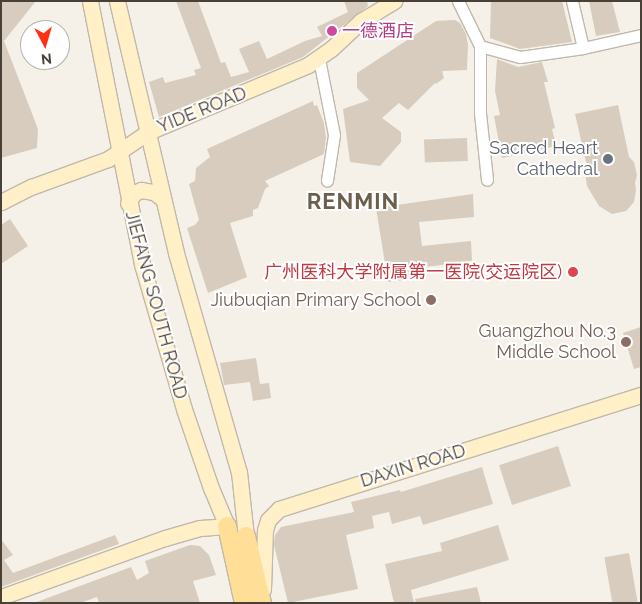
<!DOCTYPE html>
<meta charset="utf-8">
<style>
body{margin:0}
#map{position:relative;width:642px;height:604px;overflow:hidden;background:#f5f1e9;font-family:Raleway,"Noto Sans SC",sans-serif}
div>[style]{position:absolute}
.building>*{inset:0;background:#d7ccbe;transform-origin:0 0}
.roads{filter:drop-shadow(1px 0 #c1b8ab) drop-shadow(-1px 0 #c1b8ab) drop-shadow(0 1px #c1b8ab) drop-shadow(0 -1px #c1b8ab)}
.street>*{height:11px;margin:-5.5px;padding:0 5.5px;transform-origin:5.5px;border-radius:5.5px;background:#fff}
.secondary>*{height:15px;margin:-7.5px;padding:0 7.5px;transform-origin:7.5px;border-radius:7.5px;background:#fff0c8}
.primary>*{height:18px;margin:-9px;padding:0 9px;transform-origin:9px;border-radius:9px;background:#ffde97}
.dots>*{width:14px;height:14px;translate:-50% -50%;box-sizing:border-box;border:2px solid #fff;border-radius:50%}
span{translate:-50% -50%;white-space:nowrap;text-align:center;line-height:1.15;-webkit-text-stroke:4px #fff;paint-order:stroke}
.hotel-label{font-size:18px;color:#b23c85}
.left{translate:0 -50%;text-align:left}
.street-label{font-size:18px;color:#494137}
.worship-label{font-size:18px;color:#5b616d}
.right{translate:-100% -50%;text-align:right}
.health-label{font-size:18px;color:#be3a42}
.education-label{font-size:18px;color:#785e54}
.district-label{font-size:22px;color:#6c5f4e;font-weight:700;letter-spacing:1px}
.frame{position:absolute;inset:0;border:2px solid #494137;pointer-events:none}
.north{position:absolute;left:20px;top:20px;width:50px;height:50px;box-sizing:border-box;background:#fff;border:1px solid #b6b3af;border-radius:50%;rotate:174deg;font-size:14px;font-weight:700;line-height:20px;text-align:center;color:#494137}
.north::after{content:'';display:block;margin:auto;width:18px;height:22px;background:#ff3115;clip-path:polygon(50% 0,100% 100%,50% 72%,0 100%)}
</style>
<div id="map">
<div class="building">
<i style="clip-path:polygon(1px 1px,36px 1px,4px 41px,38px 129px,37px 148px,1px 158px)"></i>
<i style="clip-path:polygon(176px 1px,198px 1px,221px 63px,225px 62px,231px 77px,249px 72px,239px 49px,259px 41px,267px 59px,305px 41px,322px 36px,317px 27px,348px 12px,344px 1px,367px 1px,368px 6px,303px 57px,159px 117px,149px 82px,163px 77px,165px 83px,196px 75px,194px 70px,201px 68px)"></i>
<i style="clip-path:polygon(491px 1px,562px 1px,572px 42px,520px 49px,490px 38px)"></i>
<i style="clip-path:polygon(589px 1px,612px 1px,620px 32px,596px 36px)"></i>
<i style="clip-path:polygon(455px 20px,460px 23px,466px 34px,468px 45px,467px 70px,442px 71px,444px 78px,436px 84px,435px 83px,408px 110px,399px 103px,382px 118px,401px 132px,401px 142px,380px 166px,350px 162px,343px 109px,369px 100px,357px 88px,357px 73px,436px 21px)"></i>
<i style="clip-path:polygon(497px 59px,518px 67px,542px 62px,548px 82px,544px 82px,555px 128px,552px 129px,556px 146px,502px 158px,494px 116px,500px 115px,495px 91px)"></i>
<i style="clip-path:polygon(313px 101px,314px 106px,317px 105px,324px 123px,326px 138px,324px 154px,265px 181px,269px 186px,265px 189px,258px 208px,253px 210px,253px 216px,230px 223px,247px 277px,208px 293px,187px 228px,195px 225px,199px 220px,189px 184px,195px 181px,196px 168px,210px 157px,207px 149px)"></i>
<i style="clip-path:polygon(618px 105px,629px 157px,634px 162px,637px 175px,635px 183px,636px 190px,634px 202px,626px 211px,612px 214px,599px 206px,587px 186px,585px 173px,587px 166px,575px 114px)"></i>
<i style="left:467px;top:138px;width:23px;height:43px;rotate:88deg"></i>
<i style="clip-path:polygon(473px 194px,474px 217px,419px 222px,422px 246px,471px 241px,472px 261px,417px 268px,419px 278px,388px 282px,376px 208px)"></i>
<i style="clip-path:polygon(10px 219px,28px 246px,1px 264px,1px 225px)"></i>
<i style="clip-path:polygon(641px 327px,641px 367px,634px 369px,623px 333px)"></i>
<i style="clip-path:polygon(256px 358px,260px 384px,269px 383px,271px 398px,253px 401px,250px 382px,224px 385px,220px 363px)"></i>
<i style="left:558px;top:446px;width:42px;height:62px;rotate:72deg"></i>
<i style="clip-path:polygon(482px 467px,493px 504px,423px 525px,420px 516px,392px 524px,389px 512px,372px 516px,374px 528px,346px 535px,358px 589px,288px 603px,274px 545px,275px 535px,281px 527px,354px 512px,351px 502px,400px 490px,401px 492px)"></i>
<i style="clip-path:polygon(498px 525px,509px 560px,411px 590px,414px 603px,394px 603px,385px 564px,442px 551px,440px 543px)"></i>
<i style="clip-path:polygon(115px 535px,119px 544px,1px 587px,1px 539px,13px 555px,4px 560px,13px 573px)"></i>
<i style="clip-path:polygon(190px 545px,200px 546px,209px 555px,216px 575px,193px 581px,200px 603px,99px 603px,97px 597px,80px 603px,34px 603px,131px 567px,137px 580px,149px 573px,145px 561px)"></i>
<i style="left:629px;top:553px;width:51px;height:25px;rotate:80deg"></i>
<i style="clip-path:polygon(477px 587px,481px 603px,416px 603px,415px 599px)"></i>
</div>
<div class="roads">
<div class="street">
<i style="left:458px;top:1px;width:50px;rotate:63.9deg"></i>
<i style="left:480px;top:46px;width:67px;rotate:90deg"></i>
<i style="left:480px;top:113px;width:67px;rotate:84deg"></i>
<i style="left:572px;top:1px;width:48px;rotate:76.8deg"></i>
<i style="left:480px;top:46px;width:41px;rotate:15.4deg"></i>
<i style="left:520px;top:57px;width:64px;rotate:-8.1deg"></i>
<i style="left:583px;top:48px;width:59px;rotate:-12.6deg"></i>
<i style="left:319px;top:59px;width:77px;rotate:78.8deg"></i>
<i style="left:334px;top:135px;width:46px;rotate:98.8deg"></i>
</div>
<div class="secondary">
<i style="left:117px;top:1px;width:259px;rotate:76.8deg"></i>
<i style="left:176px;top:253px;width:228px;rotate:74deg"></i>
<i style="left:239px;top:472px;width:64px;rotate:83.8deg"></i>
<i style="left:1px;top:202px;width:34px;rotate:-27deg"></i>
<i style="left:31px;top:187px;width:82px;rotate:-20deg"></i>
<i style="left:108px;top:159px;width:48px;rotate:-34deg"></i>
<i style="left:148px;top:132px;width:173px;rotate:-22.7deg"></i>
<i style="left:308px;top:65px;width:28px;rotate:-35deg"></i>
<i style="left:331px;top:49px;width:41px;rotate:-43deg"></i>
<i style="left:361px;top:21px;width:39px;rotate:-31deg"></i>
<i style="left:128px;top:203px;width:12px;rotate:-59deg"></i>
<i style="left:134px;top:193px;width:8px;rotate:-23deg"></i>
<i style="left:141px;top:190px;width:13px;rotate:9deg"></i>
<i style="left:154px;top:192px;width:11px;rotate:38deg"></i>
<i style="left:263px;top:589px;width:59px;rotate:-88.1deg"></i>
<i style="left:265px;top:530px;width:10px;rotate:-73deg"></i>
<i style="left:268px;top:520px;width:16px;rotate:-45deg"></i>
<i style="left:279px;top:509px;width:380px;rotate:-17.5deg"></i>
<i style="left:1px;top:597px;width:174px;rotate:-19.8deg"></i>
<i style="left:165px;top:538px;width:36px;rotate:-16deg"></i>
<i style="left:200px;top:528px;width:27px;rotate:-4deg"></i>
<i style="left:227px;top:526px;width:41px;rotate:-112.8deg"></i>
<i style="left:211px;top:488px;width:83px;rotate:-108.9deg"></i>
<i style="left:184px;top:409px;width:151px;rotate:-106.2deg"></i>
<i style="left:142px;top:264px;width:268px;rotate:-101.2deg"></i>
</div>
<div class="primary">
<i style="left:227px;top:526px;width:79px;rotate:77.6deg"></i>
<i style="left:246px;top:536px;width:69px;rotate:76.6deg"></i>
</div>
</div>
<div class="dots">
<i style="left:332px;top:31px;background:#d1479c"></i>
<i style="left:608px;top:159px;background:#6b7280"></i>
<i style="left:573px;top:272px;background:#e0444e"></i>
<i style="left:431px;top:300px;background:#8d6e63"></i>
<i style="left:626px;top:342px;background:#8d6e63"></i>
</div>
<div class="hotel-label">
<span class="left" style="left:342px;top:31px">一德酒店</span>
</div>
<div class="street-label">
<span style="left:202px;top:110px;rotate:-22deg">YIDE ROAD</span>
<span style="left:156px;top:305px;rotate:75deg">JIEFANG SOUTH ROAD</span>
<span style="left:413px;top:466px;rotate:-17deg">DAXIN ROAD</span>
</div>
<div class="worship-label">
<span class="right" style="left:598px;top:159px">Sacred Heart<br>Cathedral</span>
</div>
<div class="health-label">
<span class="right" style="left:562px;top:272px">广州医科大学附属第一医院(交运院区)</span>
</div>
<div class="education-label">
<span class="right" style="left:421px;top:300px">Jiubuqian Primary School</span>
<span class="right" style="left:616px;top:342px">Guangzhou No.3<br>Middle School</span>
</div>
<div class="district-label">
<span style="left:353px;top:202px">RENMIN</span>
</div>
<div class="frame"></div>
<div class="north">N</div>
</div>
